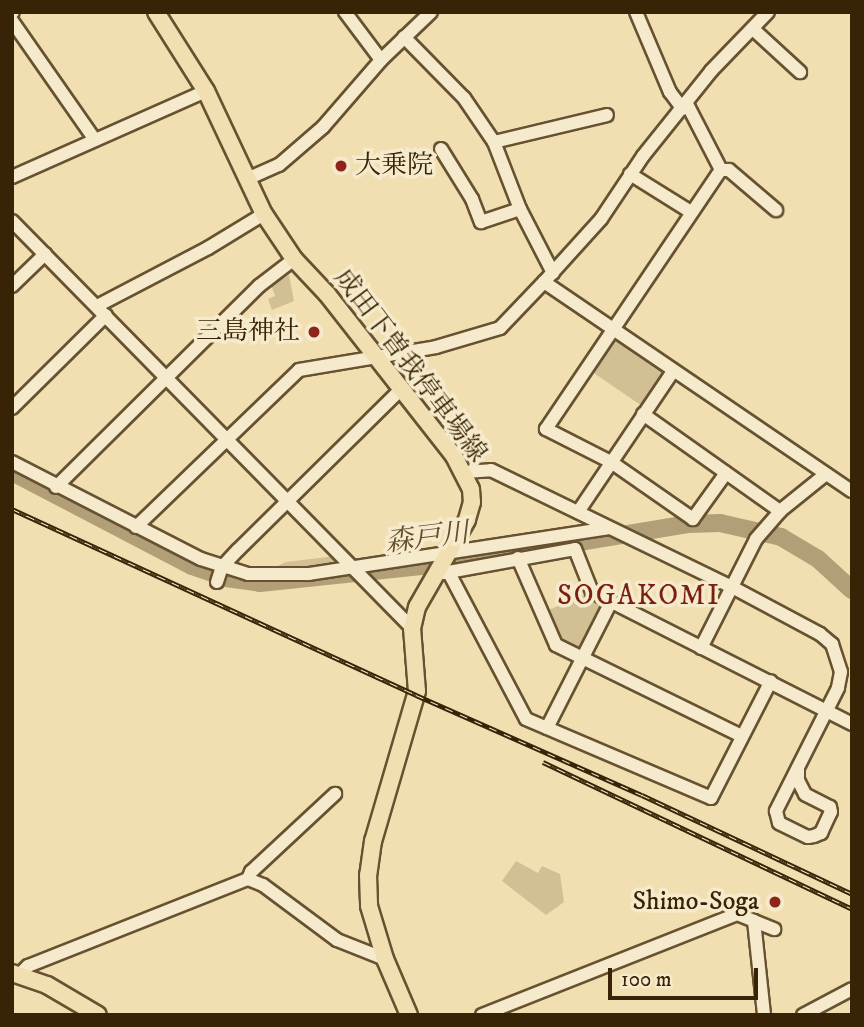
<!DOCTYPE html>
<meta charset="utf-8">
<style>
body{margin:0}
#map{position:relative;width:864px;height:1027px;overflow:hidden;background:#f1dfb1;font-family:"IM FELL DW Pica","Noto Serif JP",serif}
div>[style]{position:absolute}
.green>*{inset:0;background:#d2bf94}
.river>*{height:18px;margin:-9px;padding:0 9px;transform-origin:9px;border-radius:9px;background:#b29f77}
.roads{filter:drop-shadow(2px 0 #665231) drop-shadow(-2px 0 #665231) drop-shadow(0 2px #665231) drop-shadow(0 -2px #665231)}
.minor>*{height:12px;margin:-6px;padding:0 6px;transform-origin:6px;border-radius:6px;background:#f6eacc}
.major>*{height:16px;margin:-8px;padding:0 8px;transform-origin:8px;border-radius:8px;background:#f1dfb1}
.rail>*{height:5px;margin-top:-2.5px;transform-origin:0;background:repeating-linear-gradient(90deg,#f6eacc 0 8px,#382306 0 16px);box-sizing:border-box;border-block:2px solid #382306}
.dots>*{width:19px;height:19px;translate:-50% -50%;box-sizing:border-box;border:4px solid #f6eacc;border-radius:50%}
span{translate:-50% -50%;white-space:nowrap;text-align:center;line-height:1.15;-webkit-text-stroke:7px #f6eacc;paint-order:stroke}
.poi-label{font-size:26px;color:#382306}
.left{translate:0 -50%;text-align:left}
.right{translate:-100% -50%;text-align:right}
.street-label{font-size:26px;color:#382306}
.water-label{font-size:28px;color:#634e2e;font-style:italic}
.neighbourhood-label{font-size:28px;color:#7a1f14;letter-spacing:2px}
.frame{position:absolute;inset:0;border:14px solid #382306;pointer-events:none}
.scale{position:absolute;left:608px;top:968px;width:150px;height:32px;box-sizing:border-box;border:4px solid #382306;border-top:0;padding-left:9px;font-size:21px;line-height:24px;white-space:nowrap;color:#382306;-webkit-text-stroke:5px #f6eacc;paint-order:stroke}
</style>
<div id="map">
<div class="green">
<i style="clip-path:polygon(289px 275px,294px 301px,272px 310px,268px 299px,275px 296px,271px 285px)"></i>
<i style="clip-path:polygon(614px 336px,663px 369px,664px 373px,642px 406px,588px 369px)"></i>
<i style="clip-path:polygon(336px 556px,344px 565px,263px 573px,286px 562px)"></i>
<i style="clip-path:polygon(588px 593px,608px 603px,580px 657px,558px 644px,544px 612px)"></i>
<i style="clip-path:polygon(516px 861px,538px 873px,542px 866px,560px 874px,564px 902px,546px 915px,502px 881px)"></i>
</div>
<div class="river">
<i style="left:12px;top:472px;width:203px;rotate:27.6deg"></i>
<i style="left:192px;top:566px;width:36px;rotate:19deg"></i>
<i style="left:226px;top:578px;width:34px;rotate:8deg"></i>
<i style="left:260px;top:583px;width:200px;rotate:-6deg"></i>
<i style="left:459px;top:562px;width:233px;rotate:-9.4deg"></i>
<i style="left:689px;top:524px;width:31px;rotate:-2deg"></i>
<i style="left:720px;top:523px;width:63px;rotate:12.9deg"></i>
<i style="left:781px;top:537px;width:43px;rotate:30.7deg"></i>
<i style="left:818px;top:559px;width:46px;rotate:42.4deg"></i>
</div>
<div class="roads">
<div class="minor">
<i style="left:345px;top:12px;width:60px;rotate:53.1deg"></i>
<i style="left:636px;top:12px;width:87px;rotate:67deg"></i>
<i style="left:670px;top:92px;width:21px;rotate:53deg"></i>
<i style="left:12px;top:13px;width:1px;rotate:-45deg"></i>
<i style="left:12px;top:21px;width:145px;rotate:55.1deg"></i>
<i style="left:753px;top:29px;width:64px;rotate:42.5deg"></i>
<i style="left:404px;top:37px;width:86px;rotate:45.5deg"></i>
<i style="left:464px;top:98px;width:53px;rotate:55.7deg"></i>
<i style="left:494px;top:142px;width:72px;rotate:68.8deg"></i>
<i style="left:520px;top:209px;width:72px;rotate:62.7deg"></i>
<i style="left:687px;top:104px;width:74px;rotate:62.7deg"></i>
<i style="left:494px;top:142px;width:116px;rotate:-13.4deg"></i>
<i style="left:441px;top:149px;width:59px;rotate:58.2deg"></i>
<i style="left:472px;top:199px;width:25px;rotate:69deg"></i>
<i style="left:481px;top:222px;width:41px;rotate:-18.4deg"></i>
<i style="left:630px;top:174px;width:72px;rotate:31.9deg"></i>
<i style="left:12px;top:177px;width:212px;rotate:-23.9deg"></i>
<i style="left:247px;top:179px;width:35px;rotate:-24deg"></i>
<i style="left:279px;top:165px;width:58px;rotate:-40.8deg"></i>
<i style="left:323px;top:127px;width:89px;rotate:-49.1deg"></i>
<i style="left:381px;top:60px;width:69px;rotate:-43.8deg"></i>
<i style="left:12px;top:221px;width:571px;rotate:45.5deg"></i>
<i style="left:544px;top:282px;width:85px;rotate:-47.9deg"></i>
<i style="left:601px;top:219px;width:76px;rotate:-56.3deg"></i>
<i style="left:643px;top:156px;width:109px;rotate:-51.3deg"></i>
<i style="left:711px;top:71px;width:82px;rotate:-46deg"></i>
<i style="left:12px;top:286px;width:46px;rotate:-44.1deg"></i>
<i style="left:97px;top:306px;width:125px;rotate:-27.6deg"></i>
<i style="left:208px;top:248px;width:66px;rotate:-31.3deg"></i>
<i style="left:12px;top:408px;width:132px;rotate:-44.7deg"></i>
<i style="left:643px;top:414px;width:168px;rotate:35.3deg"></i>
<i style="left:12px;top:462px;width:212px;rotate:27.2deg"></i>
<i style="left:201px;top:559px;width:49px;rotate:17.7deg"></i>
<i style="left:248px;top:574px;width:61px"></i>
<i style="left:309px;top:574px;width:303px;rotate:-8.7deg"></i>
<i style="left:465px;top:472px;width:26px;rotate:-4deg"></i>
<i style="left:491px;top:470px;width:268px;rotate:25.9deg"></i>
<i style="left:732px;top:587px;width:100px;rotate:28.1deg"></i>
<i style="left:820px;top:634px;width:16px;rotate:40deg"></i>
<i style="left:832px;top:644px;width:29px;rotate:72deg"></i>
<i style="left:841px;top:672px;width:16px;rotate:101deg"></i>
<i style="left:838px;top:688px;width:138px;rotate:116.8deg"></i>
<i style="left:776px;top:811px;width:12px;rotate:76deg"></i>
<i style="left:779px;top:823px;width:32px;rotate:26deg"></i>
<i style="left:808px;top:837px;width:6px;rotate:-9deg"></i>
<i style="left:814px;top:836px;width:8px;rotate:-23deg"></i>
<i style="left:821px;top:833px;width:23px;rotate:-65deg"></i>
<i style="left:831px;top:812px;width:5px;rotate:-101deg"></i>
<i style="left:830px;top:807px;width:28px;rotate:-153deg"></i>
<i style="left:805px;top:794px;width:16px;rotate:-117deg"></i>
<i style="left:798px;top:780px;width:12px;rotate:-90deg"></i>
<i style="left:726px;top:473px;width:57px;rotate:125.7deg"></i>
<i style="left:693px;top:519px;width:100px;rotate:-145.2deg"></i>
<i style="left:611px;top:462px;width:73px;rotate:-153.1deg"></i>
<i style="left:546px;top:429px;width:313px;rotate:-56deg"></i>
<i style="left:721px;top:170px;width:8px"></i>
<i style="left:729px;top:170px;width:62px;rotate:40.4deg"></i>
<i style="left:56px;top:487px;width:286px;rotate:-44.7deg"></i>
<i style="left:259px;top:286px;width:44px;rotate:-37.6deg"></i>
<i style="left:578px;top:512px;width:170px;rotate:-56deg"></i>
<i style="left:136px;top:527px;width:226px;rotate:-43.9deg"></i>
<i style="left:299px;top:370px;width:139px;rotate:-9.5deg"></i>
<i style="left:436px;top:347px;width:67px;rotate:-16.5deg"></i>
<i style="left:500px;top:328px;width:64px;rotate:-46.3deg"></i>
<i style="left:544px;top:282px;width:372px;rotate:34.2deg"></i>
<i style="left:518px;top:558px;width:95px;rotate:66.4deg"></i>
<i style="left:556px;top:645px;width:207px;rotate:26.1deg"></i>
<i style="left:448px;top:571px;width:167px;rotate:62.2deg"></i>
<i style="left:526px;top:719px;width:201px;rotate:23.1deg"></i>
<i style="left:711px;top:798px;width:131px;rotate:-62.9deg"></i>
<i style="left:443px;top:573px;width:134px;rotate:-10.3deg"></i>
<i style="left:575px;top:549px;width:46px;rotate:68.4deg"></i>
<i style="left:592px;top:592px;width:292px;rotate:26.9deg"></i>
<i style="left:217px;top:582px;width:16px;rotate:-72deg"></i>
<i style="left:222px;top:567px;width:23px;rotate:-47deg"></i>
<i style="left:238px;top:550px;width:231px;rotate:-44.6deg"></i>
<i style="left:701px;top:648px;width:122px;rotate:-63.2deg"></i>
<i style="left:756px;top:539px;width:37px;rotate:-49deg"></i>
<i style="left:780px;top:511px;width:59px;rotate:-38.8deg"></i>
<i style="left:547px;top:728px;width:141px;rotate:-63.1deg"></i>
<i style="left:248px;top:879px;width:8px;rotate:-67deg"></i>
<i style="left:251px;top:872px;width:115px;rotate:-42.9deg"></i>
<i style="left:754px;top:921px;width:22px;rotate:22deg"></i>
<i style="left:19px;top:975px;width:13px;rotate:-45deg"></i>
<i style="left:28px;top:966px;width:237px;rotate:-21.6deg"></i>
<i style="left:248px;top:879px;width:16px;rotate:22deg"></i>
<i style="left:263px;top:885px;width:92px;rotate:36.6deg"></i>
<i style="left:337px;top:940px;width:52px;rotate:21.6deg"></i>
<i style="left:482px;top:1015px;width:274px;rotate:-21.6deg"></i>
<i style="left:737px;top:914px;width:18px;rotate:22deg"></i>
<i style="left:754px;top:921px;width:95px;rotate:83.9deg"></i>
<i style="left:803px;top:1015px;width:55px;rotate:-28deg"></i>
</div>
<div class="major">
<i style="left:156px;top:12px;width:93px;rotate:57.7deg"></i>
<i style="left:206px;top:91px;width:136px;rotate:64.8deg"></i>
<i style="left:264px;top:214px;width:54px;rotate:56.3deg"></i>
<i style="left:294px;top:259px;width:48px;rotate:46.7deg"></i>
<i style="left:327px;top:294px;width:206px;rotate:51.9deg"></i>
<i style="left:454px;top:456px;width:37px;rotate:63deg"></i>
<i style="left:471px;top:489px;width:13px;rotate:86deg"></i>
<i style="left:472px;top:502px;width:19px;rotate:106deg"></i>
<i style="left:467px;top:520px;width:100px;rotate:119.9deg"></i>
<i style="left:417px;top:607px;width:22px;rotate:103deg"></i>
<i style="left:412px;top:628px;width:63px;rotate:85.5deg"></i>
<i style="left:417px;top:691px;width:156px;rotate:106.3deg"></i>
<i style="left:373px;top:841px;width:34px;rotate:98deg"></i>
<i style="left:368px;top:875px;width:31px;rotate:88deg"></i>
<i style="left:369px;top:906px;width:55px;rotate:73.2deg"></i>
<i style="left:385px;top:959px;width:61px;rotate:66.8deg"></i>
<i style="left:12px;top:973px;width:37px;rotate:19deg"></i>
<i style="left:47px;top:985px;width:59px;rotate:30.5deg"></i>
</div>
</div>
<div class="rail">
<i style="left:12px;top:509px;width:445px;rotate:24.7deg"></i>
<i style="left:416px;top:695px;width:247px;rotate:23.9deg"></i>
<i style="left:642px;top:795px;width:232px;rotate:25.2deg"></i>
<i style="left:543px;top:762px;width:342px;rotate:25.4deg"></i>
</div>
<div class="dots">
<i style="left:341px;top:166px;background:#8f2418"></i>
<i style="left:314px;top:332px;background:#8f2418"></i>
<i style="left:775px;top:902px;background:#8f2418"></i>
</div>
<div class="poi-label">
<span class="left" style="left:355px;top:166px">大乗院</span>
<span class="right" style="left:300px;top:332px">三島神社</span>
<span class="right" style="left:759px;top:902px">Shimo-Soga</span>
</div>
<div class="street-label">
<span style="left:410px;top:366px;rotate:53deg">成田下曽我停車場線</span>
</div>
<div class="water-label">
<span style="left:427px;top:538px;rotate:-7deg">森戸川</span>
</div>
<div class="neighbourhood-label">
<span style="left:639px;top:596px">SOGAKOMI</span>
</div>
<div class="frame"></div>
<div class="scale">100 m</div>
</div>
